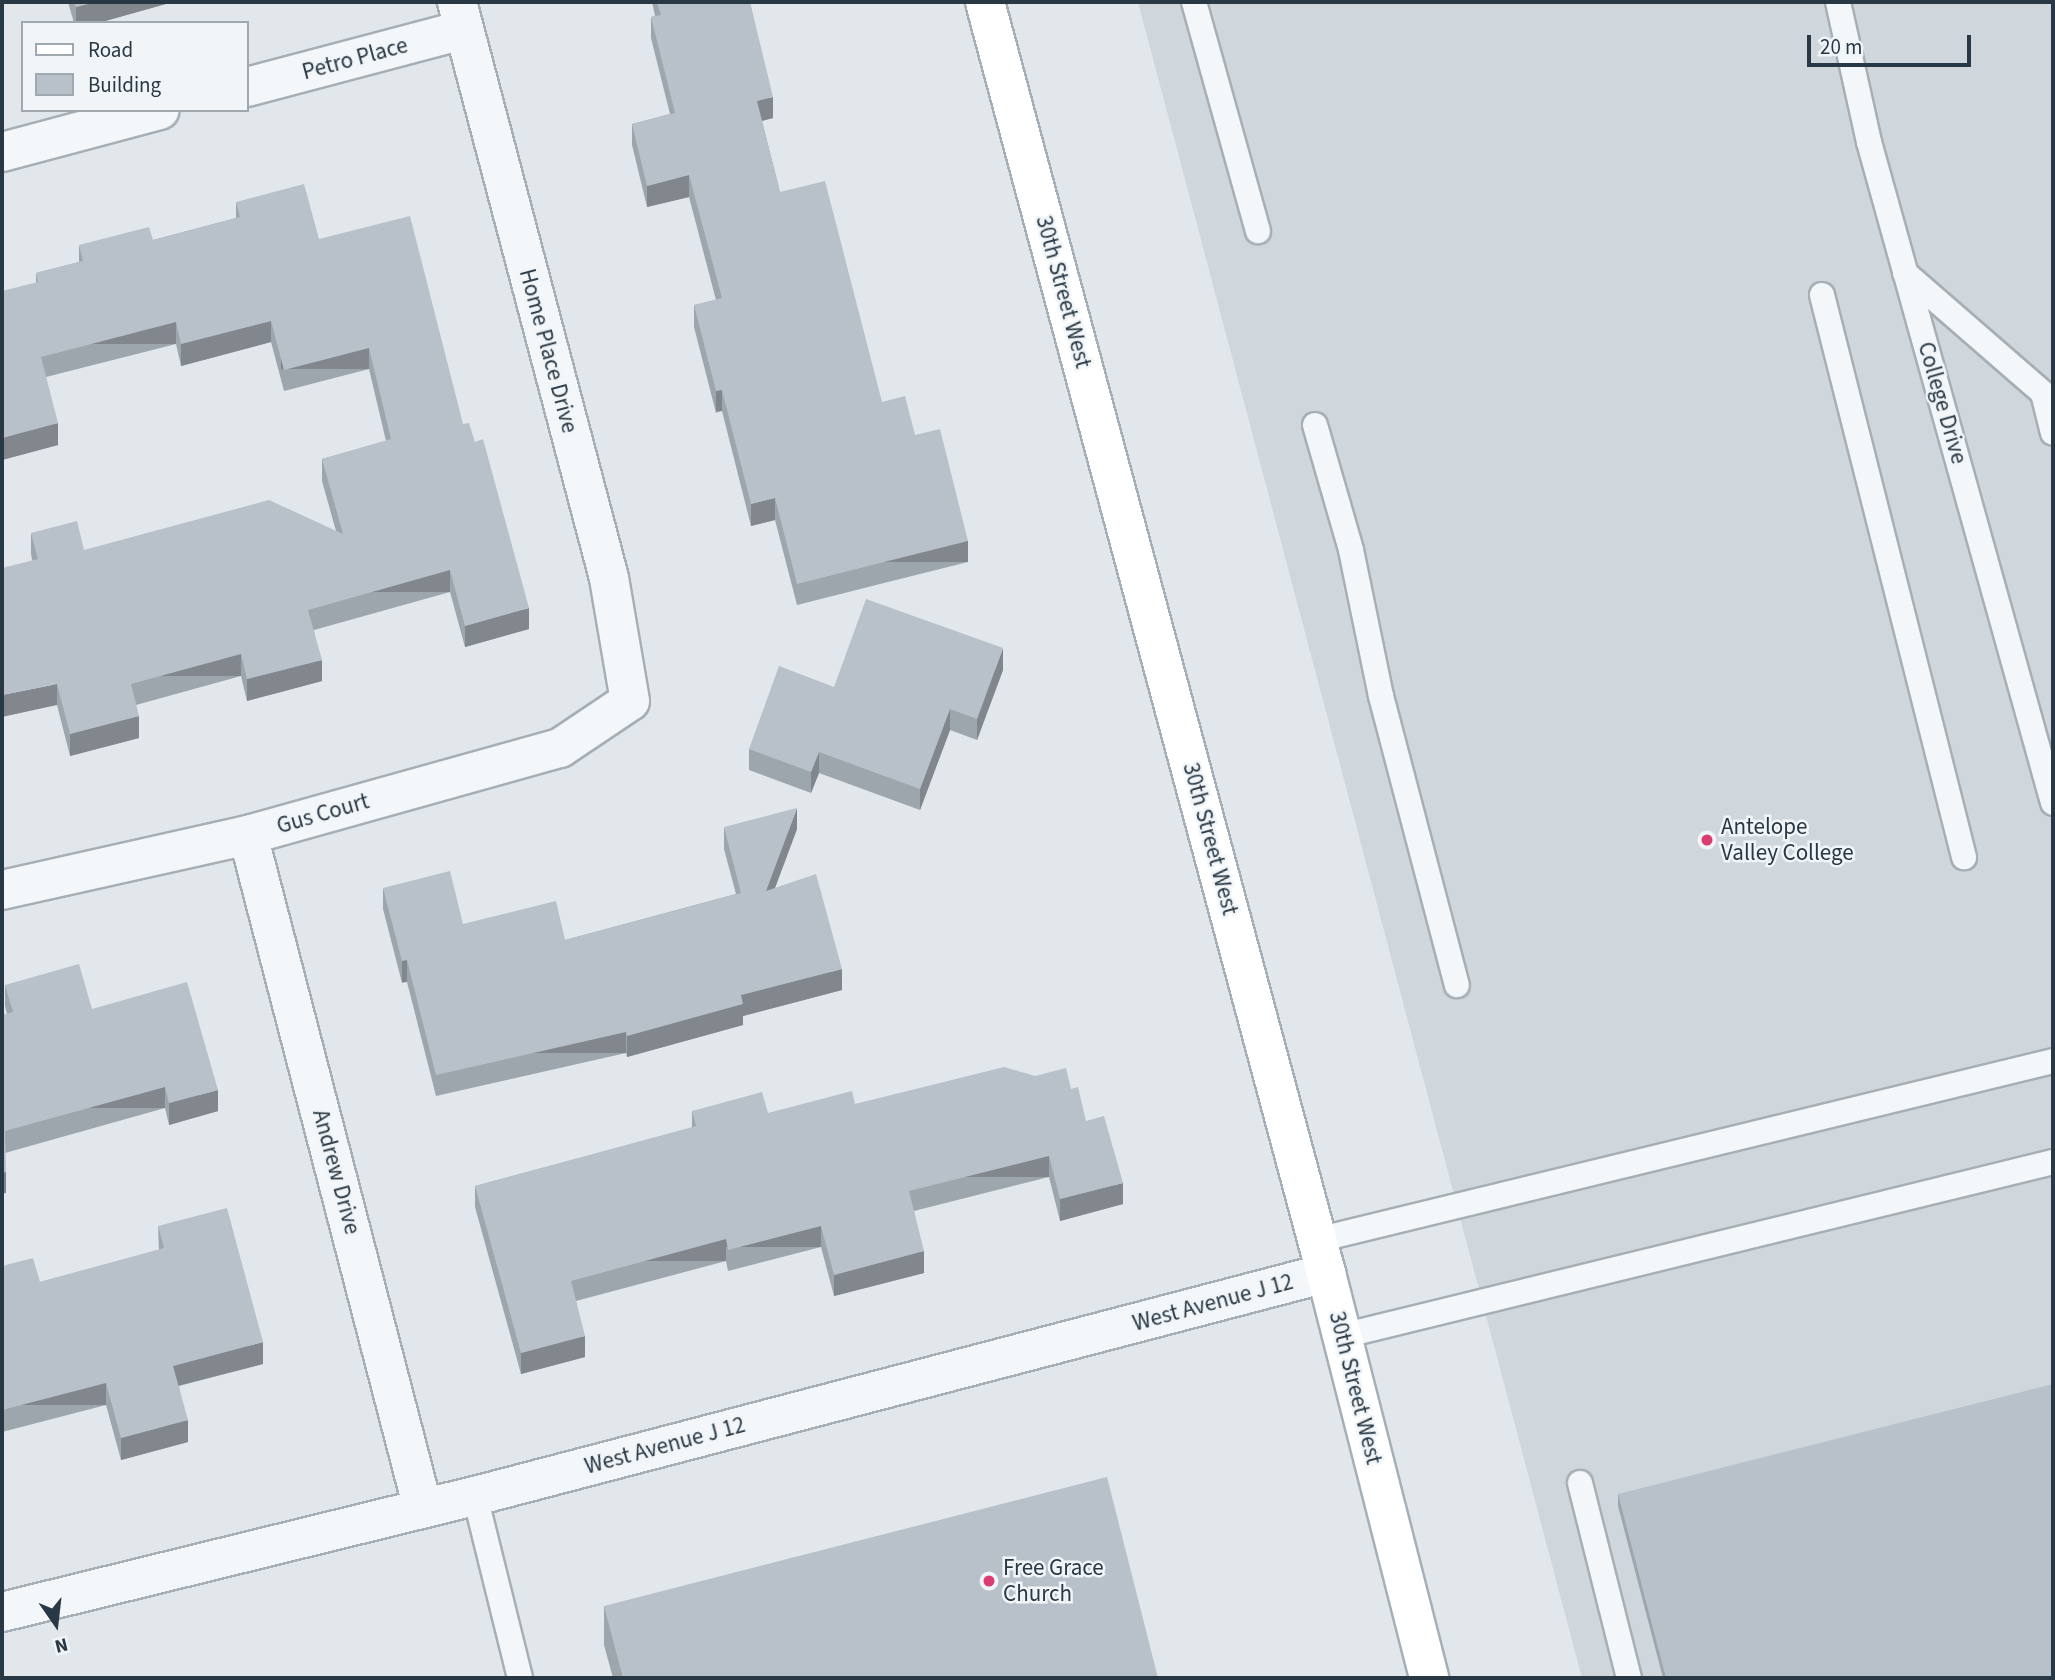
<!DOCTYPE html>
<style>
body{margin:0}
#map{position:relative;width:2055px;height:1680px;overflow:hidden;background:#e1e7eb;font-family:"Source Sans 3",sans-serif}
div>[style]{position:absolute}
.built>*{inset:0;background:#cfd7dd}
.roads{filter:drop-shadow(2px 0 #a6afb6) drop-shadow(-2px 0 #a6afb6) drop-shadow(0 2px #a6afb6) drop-shadow(0 -2px #a6afb6)}
.service>*{height:24px;margin:-12px;padding:0 12px;transform-origin:12px;border-radius:12px;background:#f4f7f9}
.minor>*{height:38px;margin:-19px;padding:0 19px;transform-origin:19px;border-radius:19px;background:#f4f7f9}
.primary>*{height:38px;margin:-19px;padding:0 19px;transform-origin:19px;border-radius:19px;background:#fff}
.wall>*{inset:0;background:#9ea6ad}
.shaded-wall>*{inset:0;background:#81878d;transform-origin:0 0}
.building>*{inset:0;background:#b8c1c9}
.dots>*{width:19px;height:19px;translate:-50% -50%;box-sizing:border-box;border:4px solid #f1f5f8;border-radius:50%}
span{translate:-50% -50%;white-space:nowrap;text-align:center;line-height:1.15;-webkit-text-stroke:5px #f1f5f8;paint-order:stroke}
.street-label{font-size:23px;color:#283844}
.poi-label{font-size:23px;color:#283844}
.left{translate:0 -50%;text-align:left}
.frame{position:absolute;inset:0;border:4px solid #283844;pointer-events:none}
.legend{position:absolute;left:21px;top:21px;width:228px;height:91px;box-sizing:border-box;background:#f1f5f8;border:2px solid #a1a9b0;margin:0;padding:9px 12px;list-style:none;font-size:21px;color:#283844}
.legend li{display:flex;align-items:center;gap:14px;height:35px}
.legend b{width:35px;border:2px solid #a1a9b0}
.north{position:absolute;left:21px;top:1589px;width:70px;height:70px;-webkit-text-stroke:5px #f1f5f8;paint-order:stroke;rotate:166deg;font-size:19px;font-weight:700;line-height:28px;text-align:center;color:#283844}
.north::after{content:'';display:block;margin:auto;width:24px;height:32px;background:#283844;clip-path:polygon(50% 0,100% 100%,50% 72%,0 100%)}
.scale{position:absolute;left:1807px;top:35px;width:164px;height:32px;box-sizing:border-box;border:4px solid #283844;border-top:0;padding-left:9px;font-size:21px;line-height:24px;white-space:nowrap;color:#283844;-webkit-text-stroke:5px #f1f5f8;paint-order:stroke}
</style>
<div id="map">
<div class="built">
<i style="clip-path:polygon(1138px 2px,2053px 2px,2053px 1678px,1582px 1678px)"></i>
</div>
<div class="roads">
<div class="service">
<i style="left:1194px;top:2px;width:238px;rotate:74.4deg"></i>
<i style="left:1838px;top:2px;width:143px;rotate:77.5deg"></i>
<i style="left:1869px;top:142px;width:686px;rotate:74.44deg"></i>
<i style="left:1905px;top:273px;width:183px;rotate:41deg"></i>
<i style="left:2043px;top:393px;width:41px;rotate:76deg"></i>
<i style="left:1822px;top:295px;width:580px;rotate:75.82deg"></i>
<i style="left:1315px;top:425px;width:130px;rotate:73.9deg"></i>
<i style="left:1351px;top:550px;width:149px;rotate:78.4deg"></i>
<i style="left:1381px;top:696px;width:299px;rotate:75.3deg"></i>
<i style="left:1317px;top:1240px;width:757px;rotate:-13.67deg"></i>
<i style="left:1342px;top:1336px;width:732px;rotate:-13.75deg"></i>
<i style="left:1580px;top:1483px;width:201px;rotate:75.9deg"></i>
<i style="left:475px;top:1496px;width:187px;rotate:76.1deg"></i>
</div>
<div class="minor">
<i style="left:247px;top:87px;width:223px;rotate:-14.8deg"></i>
<i style="left:2px;top:152px;width:163px;rotate:-14.9deg"></i>
<i style="left:248px;top:835px;width:696px;rotate:75.44deg"></i>
<i style="left:2px;top:890px;width:252px;rotate:-12.6deg"></i>
<i style="left:248px;top:835px;width:324px;rotate:-15.6deg"></i>
<i style="left:560px;top:748px;width:84px;rotate:-33.9deg"></i>
<i style="left:630px;top:701px;width:125px;rotate:-99.7deg"></i>
<i style="left:609px;top:578px;width:596px;rotate:-104.78deg"></i>
<i style="left:2px;top:1612px;width:487px;rotate:-13.8deg"></i>
<i style="left:475px;top:1496px;width:880px;rotate:-14.68deg"></i>
</div>
<div class="primary">
<i style="left:985px;top:2px;width:1316px;rotate:74.98deg"></i>
<i style="left:1326px;top:1273px;width:418px;rotate:75.7deg"></i>
</div>
</div>
<div class="wall">
<i style="clip-path:polygon(68px 2px,173px 2px,98px 23px,74px 23px)"></i>
<i style="clip-path:polygon(652px 2px,750px 2px,773px 118px,762px 121px,780px 192px,882px 402px,915px 435px,968px 562px,797px 605px,775px 520px,751px 526px,722px 411px,716px 413px,694px 327px,694px 305px,716px 300px,689px 197px,647px 207px,632px 145px,632px 124px,670px 114px,651px 38px,651px 17px,655px 16px)"></i>
<i style="clip-path:polygon(236px 202px,319px 239px,463px 424px,529px 629px,465px 647px,450px 592px,314px 630px,322px 681px,247px 701px,241px 676px,136px 705px,139px 738px,70px 756px,57px 705px,31px 554px,31px 533px,84px 550px,336px 531px,322px 481px,322px 459px,386px 441px,369px 369px,284px 391px,271px 342px,181px 366px,176px 344px,46px 377px,58px 445px,2px 460px,36px 283px,36px 273px,79px 262px,79px 245px,153px 240px,236px 218px)"></i>
<i style="clip-path:polygon(1003px 670px,977px 740px,950px 730px,920px 810px,819px 773px,811px 793px,749px 770px,749px 749px,834px 687px)"></i>
<i style="clip-path:polygon(724px 827px,797px 829px,775px 888px,842px 990px,743px 1016px,743px 1025px,627px 1057px,626px 1053px,436px 1096px,407px 982px,402px 983px,383px 909px,383px 888px,463px 924px,565px 940px,736px 894px,724px 849px)"></i>
<i style="clip-path:polygon(5px 985px,92px 1009px,218px 1111px,169px 1125px,165px 1108px,5px 1153px,6px 1193px,2px 1194px,7px 1014px,5px 1006px)"></i>
<i style="clip-path:polygon(1071px 1089px,1123px 1204px,1060px 1221px,1049px 1177px,914px 1211px,924px 1273px,834px 1296px,821px 1247px,728px 1271px,726px 1261px,576px 1301px,585px 1357px,521px 1374px,475px 1207px,475px 1186px,692px 1128px,692px 1111px,768px 1113px,855px 1104px)"></i>
<i style="clip-path:polygon(158px 1226px,263px 1364px,179px 1386px,188px 1442px,121px 1460px,106px 1405px,2px 1432px,2px 1266px,40px 1282px,159px 1250px)"></i>
<i style="clip-path:polygon(1618px 1494px,2053px 1678px,1663px 1678px,1618px 1506px)"></i>
<i style="clip-path:polygon(604px 1606px,1158px 1678px,613px 1678px,604px 1645px)"></i>
</div>
<div class="shaded-wall">
<i style="clip-path:polygon(96px 2px,173px 2px,98px 23px,76px 23px,76px 7px)"></i>
<i style="clip-path:polygon(773px 97px,773px 118px,757px 122px,757px 101px)"></i>
<i style="clip-path:polygon(689px 175px,689px 197px,647px 207px,647px 186px)"></i>
<i style="clip-path:polygon(271px 321px,271px 342px,181px 366px,181px 344px)"></i>
<i style="left:176px;top:322px;width:22px;height:139px;rotate:90deg"></i>
<i style="left:369px;top:348px;width:21px;height:88px;rotate:90deg"></i>
<i style="left:722px;top:390px;width:21px;height:6px;rotate:90deg"></i>
<i style="clip-path:polygon(58px 423px,58px 445px,2px 460px,2px 438px)"></i>
<i style="clip-path:polygon(775px 498px,775px 520px,751px 526px,751px 504px)"></i>
<i style="left:968px;top:541px;width:21px;height:176px;rotate:90deg"></i>
<i style="left:450px;top:570px;width:22px;height:148px;rotate:90deg"></i>
<i style="clip-path:polygon(529px 608px,529px 629px,465px 647px,465px 626px)"></i>
<i style="clip-path:polygon(1003px 648px,1003px 670px,977px 740px,977px 719px)"></i>
<i style="left:241px;top:654px;width:22px;height:114px;rotate:90deg"></i>
<i style="clip-path:polygon(322px 660px,322px 681px,247px 701px,247px 679px)"></i>
<i style="clip-path:polygon(57px 684px,57px 705px,2px 717px,2px 695px)"></i>
<i style="clip-path:polygon(950px 709px,950px 730px,920px 810px,920px 789px)"></i>
<i style="clip-path:polygon(139px 716px,139px 738px,70px 756px,70px 734px)"></i>
<i style="clip-path:polygon(819px 752px,819px 773px,811px 793px,811px 772px)"></i>
<i style="clip-path:polygon(797px 808px,797px 829px,766px 912px,766px 891px)"></i>
<i style="left:407px;top:960px;width:22px;height:5px;rotate:90deg"></i>
<i style="clip-path:polygon(842px 969px,842px 990px,743px 1016px,743px 1025px,627px 1057px,627px 1036px,741px 995px)"></i>
<i style="left:626px;top:1032px;width:21px;height:195px;rotate:90deg"></i>
<i style="left:165px;top:1087px;width:21px;height:166px;rotate:90deg"></i>
<i style="clip-path:polygon(218px 1090px,218px 1111px,169px 1125px,169px 1103px)"></i>
<i style="left:1049px;top:1156px;width:21px;height:144px;rotate:90deg"></i>
<i style="left:6px;top:1172px;width:21px;height:4px;rotate:90deg"></i>
<i style="clip-path:polygon(1123px 1183px,1123px 1204px,1060px 1221px,1060px 1199px)"></i>
<i style="left:821px;top:1226px;width:21px;height:96px;rotate:90deg"></i>
<i style="left:726px;top:1239px;width:22px;height:161px;rotate:90deg"></i>
<i style="clip-path:polygon(924px 1251px,924px 1273px,834px 1296px,834px 1275px)"></i>
<i style="clip-path:polygon(585px 1336px,585px 1357px,521px 1374px,521px 1353px)"></i>
<i style="clip-path:polygon(263px 1342px,263px 1364px,173px 1387px,173px 1366px)"></i>
<i style="left:106px;top:1383px;width:22px;height:107px;rotate:90deg"></i>
<i style="clip-path:polygon(188px 1420px,188px 1442px,121px 1460px,121px 1438px)"></i>
</div>
<div class="building">
<i style="clip-path:polygon(74px 2px,96px 2px,76px 7px)"></i>
<i style="clip-path:polygon(657px 2px,750px 2px,773px 97px,757px 101px,780px 192px,825px 181px,882px 402px,905px 396px,915px 435px,940px 429px,968px 541px,797px 584px,775px 498px,751px 504px,722px 390px,716px 391px,694px 305px,722px 298px,689px 175px,647px 186px,632px 124px,675px 113px,651px 17px,661px 15px)"></i>
<i style="clip-path:polygon(304px 184px,319px 239px,410px 216px,463px 424px,469px 423px,475px 442px,483px 439px,529px 608px,465px 626px,450px 570px,308px 610px,322px 660px,247px 679px,241px 654px,131px 684px,139px 716px,70px 734px,57px 684px,2px 695px,2px 568px,38px 559px,31px 533px,77px 521px,84px 550px,269px 500px,343px 534px,322px 459px,391px 439px,369px 348px,284px 370px,271px 321px,181px 344px,176px 322px,41px 357px,58px 423px,2px 438px,2px 291px,38px 282px,36px 273px,83px 261px,79px 245px,149px 227px,153px 240px,240px 217px,236px 202px)"></i>
<i style="clip-path:polygon(866px 599px,1003px 648px,977px 719px,950px 709px,920px 789px,819px 752px,811px 772px,749px 749px,779px 666px,834px 687px)"></i>
<i style="clip-path:polygon(797px 808px,766px 891px,816px 874px,842px 969px,741px 995px,743px 1004px,627px 1036px,626px 1032px,436px 1075px,407px 960px,402px 961px,383px 888px,450px 871px,463px 924px,556px 901px,565px 940px,741px 893px,724px 827px)"></i>
<i style="clip-path:polygon(79px 964px,92px 1009px,187px 982px,218px 1090px,169px 1103px,165px 1087px,5px 1131px,6px 1172px,2px 1173px,2px 1015px,13px 1012px,5px 985px)"></i>
<i style="clip-path:polygon(1004px 1067px,1035px 1076px,1066px 1068px,1071px 1089px,1078px 1087px,1086px 1121px,1104px 1116px,1123px 1183px,1060px 1199px,1049px 1156px,909px 1191px,924px 1251px,834px 1275px,821px 1226px,728px 1250px,726px 1239px,571px 1281px,585px 1336px,521px 1353px,475px 1186px,696px 1126px,692px 1111px,762px 1092px,768px 1113px,852px 1091px,855px 1104px)"></i>
<i style="clip-path:polygon(227px 1208px,263px 1342px,173px 1366px,188px 1420px,121px 1438px,106px 1383px,2px 1410px,2px 1266px,33px 1258px,40px 1282px,164px 1248px,158px 1226px)"></i>
<i style="clip-path:polygon(2053px 1384px,2053px 1678px,1666px 1678px,1618px 1494px)"></i>
<i style="clip-path:polygon(1107px 1477px,1158px 1678px,623px 1678px,604px 1606px)"></i>
</div>
<div class="dots">
<i style="left:1707px;top:840px;background:#da3c72"></i>
<i style="left:989px;top:1581px;background:#da3c72"></i>
</div>
<div class="street-label">
<span style="left:355px;top:59px;rotate:-15deg">Petro Place</span>
<span style="left:1063px;top:292px;rotate:75deg">30th Street West</span>
<span style="left:548px;top:351px;rotate:75deg">Home Place Drive</span>
<span style="left:1942px;top:403px;rotate:74deg">College Drive</span>
<span style="left:323px;top:814px;rotate:-16deg">Gus Court</span>
<span style="left:1210px;top:839px;rotate:75deg">30th Street West</span>
<span style="left:336px;top:1172px;rotate:75deg">Andrew Drive</span>
<span style="left:1213px;top:1303px;rotate:-15deg">West Avenue J 12</span>
<span style="left:1355px;top:1388px;rotate:76deg">30th Street West</span>
<span style="left:665px;top:1446px;rotate:-15deg">West Avenue J 12</span>
</div>
<div class="poi-label">
<span class="left" style="left:1721px;top:840px">Antelope<br>Valley College</span>
<span class="left" style="left:1003px;top:1581px">Free Grace<br>Church</span>
</div>
<div class="frame"></div>
<ul class="legend">
<li><b style="height:9px;background:#fff"></b>Road</li>
<li><b style="height:19px;background:#b8c1c9"></b>Building</li>
</ul>
<div class="north">N</div>
<div class="scale">20 m</div>
</div>
